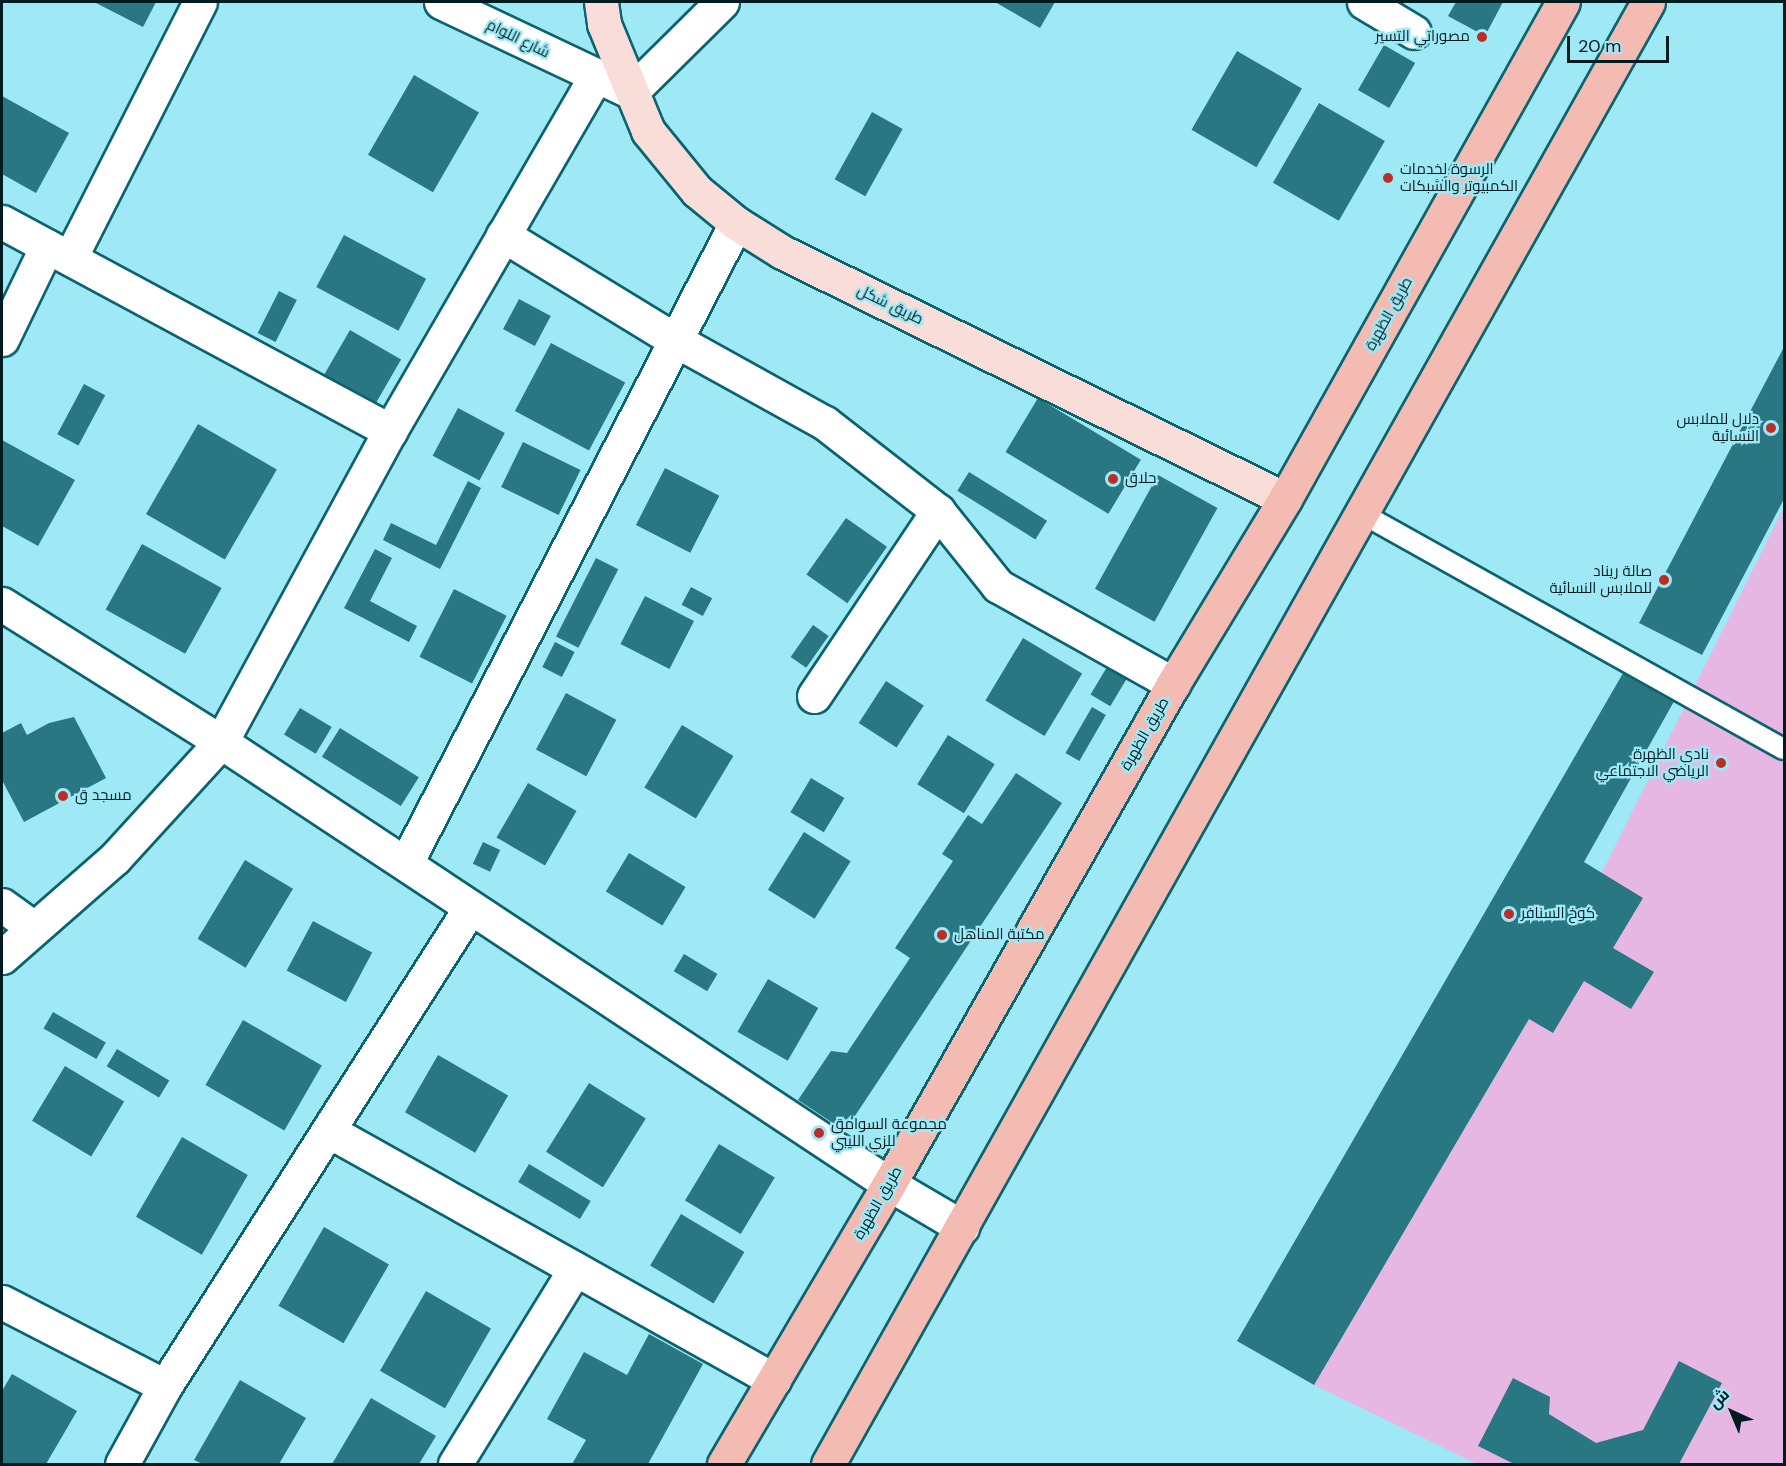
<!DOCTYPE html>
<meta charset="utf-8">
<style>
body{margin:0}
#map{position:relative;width:1786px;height:1466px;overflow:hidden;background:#9ee9f5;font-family:"DM Sans",Cairo,sans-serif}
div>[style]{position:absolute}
.green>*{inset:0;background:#e7b7e4}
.building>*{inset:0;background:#297782;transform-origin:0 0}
.roads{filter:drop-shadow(2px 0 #0b636e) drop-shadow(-2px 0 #0b636e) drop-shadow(0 2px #0b636e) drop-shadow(0 -2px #0b636e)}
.service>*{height:20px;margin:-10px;padding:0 10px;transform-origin:10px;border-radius:10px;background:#fff}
.minor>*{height:33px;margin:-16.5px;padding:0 16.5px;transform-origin:16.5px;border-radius:16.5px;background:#fff}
.secondary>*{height:33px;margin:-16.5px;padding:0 16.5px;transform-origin:16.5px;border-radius:16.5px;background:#f9ddd9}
.primary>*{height:33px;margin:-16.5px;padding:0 16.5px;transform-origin:16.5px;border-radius:16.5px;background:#f4bbb3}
.dots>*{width:16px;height:16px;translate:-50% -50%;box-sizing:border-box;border:3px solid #9ee9f5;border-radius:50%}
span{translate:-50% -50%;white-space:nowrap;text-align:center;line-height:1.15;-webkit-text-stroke:4.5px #9ee9f5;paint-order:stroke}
.poi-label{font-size:15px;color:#001c20}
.right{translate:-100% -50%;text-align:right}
.left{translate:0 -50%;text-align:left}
.street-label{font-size:15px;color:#001c20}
.frame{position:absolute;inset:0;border:3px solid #001c20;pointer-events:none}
.north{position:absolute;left:1702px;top:1382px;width:60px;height:60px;-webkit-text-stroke:4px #9ee9f5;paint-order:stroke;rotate:316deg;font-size:16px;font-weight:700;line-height:24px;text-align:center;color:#001c20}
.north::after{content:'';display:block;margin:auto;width:21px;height:27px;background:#001c20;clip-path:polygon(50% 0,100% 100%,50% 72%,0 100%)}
.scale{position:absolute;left:1567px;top:36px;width:102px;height:27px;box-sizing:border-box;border:3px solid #001c20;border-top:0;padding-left:8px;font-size:18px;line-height:21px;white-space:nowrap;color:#001c20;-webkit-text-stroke:4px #9ee9f5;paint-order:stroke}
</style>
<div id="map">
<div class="green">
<i style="clip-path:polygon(1784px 507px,1784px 1464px,1477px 1464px,1314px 1385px,1529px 1019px)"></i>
</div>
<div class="building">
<i style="clip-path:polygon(94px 2px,156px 2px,143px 27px)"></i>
<i style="clip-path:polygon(995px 2px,1055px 2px,1040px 28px)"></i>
<i style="clip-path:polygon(1456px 2px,1503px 2px,1485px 36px,1448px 16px)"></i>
<i style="left:1384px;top:45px;width:36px;height:52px;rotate:30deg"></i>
<i style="left:1237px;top:51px;width:75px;height:91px;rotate:30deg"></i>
<i style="left:414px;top:75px;width:75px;height:92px;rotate:30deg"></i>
<i style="clip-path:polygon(2px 96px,69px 133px,36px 193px,2px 174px)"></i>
<i style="left:1319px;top:103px;width:76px;height:92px;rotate:30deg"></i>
<i style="left:872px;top:112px;width:35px;height:77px;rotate:29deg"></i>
<i style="left:344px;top:235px;width:93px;height:59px;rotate:28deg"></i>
<i style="left:279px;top:291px;width:20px;height:47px;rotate:27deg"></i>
<i style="left:519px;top:299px;width:36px;height:34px;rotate:28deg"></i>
<i style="left:350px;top:330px;width:59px;height:57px;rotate:30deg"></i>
<i style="left:551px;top:343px;width:84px;height:77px;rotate:28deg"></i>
<i style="clip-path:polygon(1784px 347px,1784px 499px,1702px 655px,1639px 623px)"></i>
<i style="left:84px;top:384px;width:24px;height:57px;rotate:28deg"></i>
<i style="left:1038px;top:398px;width:120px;height:63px;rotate:31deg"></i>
<i style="left:458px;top:408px;width:53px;height:54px;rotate:28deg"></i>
<i style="left:198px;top:424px;width:91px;height:104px;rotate:30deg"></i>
<i style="clip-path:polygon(2px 440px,75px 480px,38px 546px,2px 526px)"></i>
<i style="left:523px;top:442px;width:64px;height:50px;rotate:26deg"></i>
<i style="left:665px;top:468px;width:61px;height:64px;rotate:27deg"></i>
<i style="left:969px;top:472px;width:92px;height:22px;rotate:32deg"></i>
<i style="left:1158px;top:475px;width:68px;height:130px;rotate:29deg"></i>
<i style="clip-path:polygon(468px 481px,481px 488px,440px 569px,383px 540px,391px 523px,436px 545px)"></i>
<i style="left:846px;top:518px;width:50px;height:69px;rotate:35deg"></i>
<i style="left:142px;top:544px;width:91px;height:75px;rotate:29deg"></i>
<i style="clip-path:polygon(375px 549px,392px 558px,370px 601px,417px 626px,409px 642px,344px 608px)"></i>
<i style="left:596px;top:558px;width:25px;height:88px;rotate:27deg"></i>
<i style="left:691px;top:587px;width:24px;height:20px;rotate:28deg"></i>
<i style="left:454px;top:589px;width:59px;height:76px;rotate:27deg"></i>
<i style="left:645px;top:596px;width:55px;height:54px;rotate:27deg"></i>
<i style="left:813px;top:625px;width:19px;height:39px;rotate:35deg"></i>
<i style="left:1023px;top:638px;width:69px;height:73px;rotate:31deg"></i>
<i style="left:555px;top:642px;width:22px;height:28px;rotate:27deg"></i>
<i style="left:1107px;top:667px;width:23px;height:32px;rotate:31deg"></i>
<i style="clip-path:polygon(1626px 668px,1677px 696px,1584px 862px,1643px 898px,1613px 948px,1654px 972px,1631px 1009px,1584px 981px,1553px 1033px,1529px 1019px,1314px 1385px,1237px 1341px)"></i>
<i style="left:886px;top:681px;width:45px;height:50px;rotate:33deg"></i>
<i style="left:566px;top:693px;width:57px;height:64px;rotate:28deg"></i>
<i style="left:1092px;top:707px;width:16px;height:53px;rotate:30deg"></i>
<i style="left:300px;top:708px;width:37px;height:31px;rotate:31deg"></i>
<i style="clip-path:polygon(74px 717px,106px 778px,24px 822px,2px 780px,2px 733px,21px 723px,27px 735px,49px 723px)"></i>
<i style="left:682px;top:725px;width:60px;height:73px;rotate:31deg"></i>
<i style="left:340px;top:728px;width:93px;height:34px;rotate:32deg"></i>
<i style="left:948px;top:735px;width:55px;height:58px;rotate:32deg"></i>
<i style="clip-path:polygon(1016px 773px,1062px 803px,845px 1131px,798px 1100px,831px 1051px,847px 1053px,910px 958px,895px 948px,953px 861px,942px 854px,968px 815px,982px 824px)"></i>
<i style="left:811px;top:778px;width:39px;height:40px;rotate:31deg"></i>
<i style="left:528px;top:783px;width:56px;height:63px;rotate:30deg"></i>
<i style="left:804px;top:832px;width:55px;height:68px;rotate:32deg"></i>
<i style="left:483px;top:842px;width:19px;height:24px;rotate:25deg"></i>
<i style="left:629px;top:853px;width:66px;height:45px;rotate:31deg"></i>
<i style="left:245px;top:860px;width:56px;height:92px;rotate:31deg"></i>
<i style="left:313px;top:921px;width:67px;height:56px;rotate:28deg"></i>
<i style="left:684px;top:954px;width:39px;height:20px;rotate:31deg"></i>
<i style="left:768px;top:979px;width:58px;height:61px;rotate:30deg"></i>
<i style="left:53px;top:1012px;width:61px;height:19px;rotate:30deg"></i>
<i style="left:243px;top:1020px;width:91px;height:75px;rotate:30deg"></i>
<i style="left:117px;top:1049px;width:61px;height:20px;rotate:31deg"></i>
<i style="left:438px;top:1055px;width:81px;height:66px;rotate:30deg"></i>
<i style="left:65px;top:1066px;width:69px;height:64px;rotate:31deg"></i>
<i style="left:589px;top:1083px;width:67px;height:81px;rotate:32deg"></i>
<i style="left:182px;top:1137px;width:76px;height:92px;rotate:30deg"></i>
<i style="left:719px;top:1144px;width:65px;height:66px;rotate:31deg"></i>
<i style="left:529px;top:1164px;width:72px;height:21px;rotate:31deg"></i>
<i style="left:681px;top:1214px;width:74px;height:60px;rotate:31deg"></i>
<i style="left:324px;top:1227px;width:75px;height:91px;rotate:30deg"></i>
<i style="left:426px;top:1291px;width:75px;height:92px;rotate:30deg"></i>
<i style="clip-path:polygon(649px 1334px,703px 1364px,648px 1464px,572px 1464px,586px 1440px,547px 1419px,584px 1352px,627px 1375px)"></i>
<i style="clip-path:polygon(1679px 1361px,1722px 1383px,1679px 1464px,1514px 1464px,1478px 1446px,1513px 1378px,1550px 1397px,1549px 1414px,1596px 1443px,1643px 1430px)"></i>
<i style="clip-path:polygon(12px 1374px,77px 1411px,46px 1464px,2px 1464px,2px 1391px)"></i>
<i style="clip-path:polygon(240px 1380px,306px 1418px,279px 1464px,203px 1464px,194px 1460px)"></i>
<i style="clip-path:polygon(371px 1398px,436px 1436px,419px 1464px,332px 1464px)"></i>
</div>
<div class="roads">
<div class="service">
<i style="left:1361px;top:513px;width:484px;rotate:29.2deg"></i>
</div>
<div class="minor">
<i style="left:441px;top:2px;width:210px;rotate:25.3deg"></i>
<i style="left:631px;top:92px;width:128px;rotate:-44.7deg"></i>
<i style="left:1364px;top:2px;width:58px;rotate:31deg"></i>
<i style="left:2px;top:222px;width:441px;rotate:28.3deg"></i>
<i style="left:503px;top:235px;width:202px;rotate:31.4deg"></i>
<i style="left:675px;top:340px;width:171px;rotate:29deg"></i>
<i style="left:825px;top:423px;width:143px;rotate:37.9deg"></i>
<i style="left:938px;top:511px;width:96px;rotate:51.3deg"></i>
<i style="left:998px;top:586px;width:201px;rotate:29.2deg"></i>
<i style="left:70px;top:258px;width:287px;rotate:-63.1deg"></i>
<i style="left:2px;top:339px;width:103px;rotate:-64.2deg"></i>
<i style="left:2px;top:604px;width:259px;rotate:32.2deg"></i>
<i style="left:221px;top:742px;width:801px;rotate:33.49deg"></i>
<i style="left:889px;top:1184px;width:85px;rotate:30.5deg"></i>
<i style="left:814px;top:696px;width:223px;rotate:-56.2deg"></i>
<i style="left:406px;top:863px;width:720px;rotate:-62.72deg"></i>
<i style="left:2px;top:905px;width:39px;rotate:36deg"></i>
<i style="left:2px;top:957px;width:150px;rotate:-41.2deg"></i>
<i style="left:115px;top:858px;width:157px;rotate:-47.6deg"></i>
<i style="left:221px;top:742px;width:354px;rotate:-61.5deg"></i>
<i style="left:390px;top:431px;width:409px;rotate:-59.9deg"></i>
<i style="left:329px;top:1131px;width:510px;rotate:29.23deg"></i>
<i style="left:2px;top:1302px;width:183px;rotate:27.3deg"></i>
<i style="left:122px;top:1464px;width:89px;rotate:-61.1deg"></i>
<i style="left:165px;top:1386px;width:567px;rotate:-57.46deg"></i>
<i style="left:455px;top:1464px;width:229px;rotate:-58.4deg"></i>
</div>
<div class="secondary">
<i style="left:601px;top:2px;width:22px;rotate:82deg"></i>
<i style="left:604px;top:24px;width:116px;rotate:67.6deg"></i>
<i style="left:648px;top:131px;width:77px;rotate:50.8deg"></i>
<i style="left:697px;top:191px;width:50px;rotate:39.4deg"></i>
<i style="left:736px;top:223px;width:54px;rotate:32.2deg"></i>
<i style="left:782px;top:252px;width:560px;rotate:26.15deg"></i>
</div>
<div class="primary">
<i style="left:724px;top:1464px;width:325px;rotate:-59.5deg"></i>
<i style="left:889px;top:1184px;width:575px;rotate:-60.4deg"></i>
<i style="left:1173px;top:684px;width:216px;rotate:-58.8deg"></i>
<i style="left:1285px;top:499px;width:569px;rotate:-60.78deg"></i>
<i style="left:828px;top:1464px;width:1676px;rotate:-60.71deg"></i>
</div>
</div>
<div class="dots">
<i style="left:1482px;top:37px;background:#bb2d25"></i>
<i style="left:1388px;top:178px;background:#bb2d25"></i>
<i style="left:1771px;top:428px;background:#bb2d25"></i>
<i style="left:1113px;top:479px;background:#bb2d25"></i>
<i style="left:1664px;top:580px;background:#bb2d25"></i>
<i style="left:1721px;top:763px;background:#bb2d25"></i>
<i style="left:63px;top:796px;background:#bb2d25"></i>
<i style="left:1509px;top:914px;background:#bb2d25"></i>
<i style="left:942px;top:935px;background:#bb2d25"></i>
<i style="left:819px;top:1133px;background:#bb2d25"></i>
</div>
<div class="poi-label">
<span class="right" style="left:1470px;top:37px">مصوراتي التسير</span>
<span class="left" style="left:1400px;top:178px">الرسوة لخدمات<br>الكمبيوتر والشبكات</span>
<span class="right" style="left:1759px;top:428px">دلال للملابس<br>النسائية</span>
<span class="left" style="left:1125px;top:479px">حلاق</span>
<span class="right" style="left:1652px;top:580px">صالة ريناد<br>للملابس النسائية</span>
<span class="right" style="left:1709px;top:763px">نادي الظهرة<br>الرياضي الاجتماعي</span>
<span class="left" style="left:75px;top:796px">مسجد ق</span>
<span class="left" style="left:1521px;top:914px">كوخ السنافر</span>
<span class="left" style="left:954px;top:935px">مكتبة المناهل</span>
<span class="left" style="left:831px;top:1133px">مجموعة السوامق<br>للزي الليبي</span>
</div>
<div class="street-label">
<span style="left:518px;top:39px;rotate:26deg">شارع اللوام</span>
<span style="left:890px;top:305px;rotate:26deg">طريق شكل</span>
<span style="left:1389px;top:314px;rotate:-61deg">طريق الظهرة</span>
<span style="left:1145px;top:734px;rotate:-60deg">طريق الظهرة</span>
<span style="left:878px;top:1203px;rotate:-60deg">طريق الظهرة</span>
</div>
<div class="frame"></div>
<div class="north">ش</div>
<div class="scale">20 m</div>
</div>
